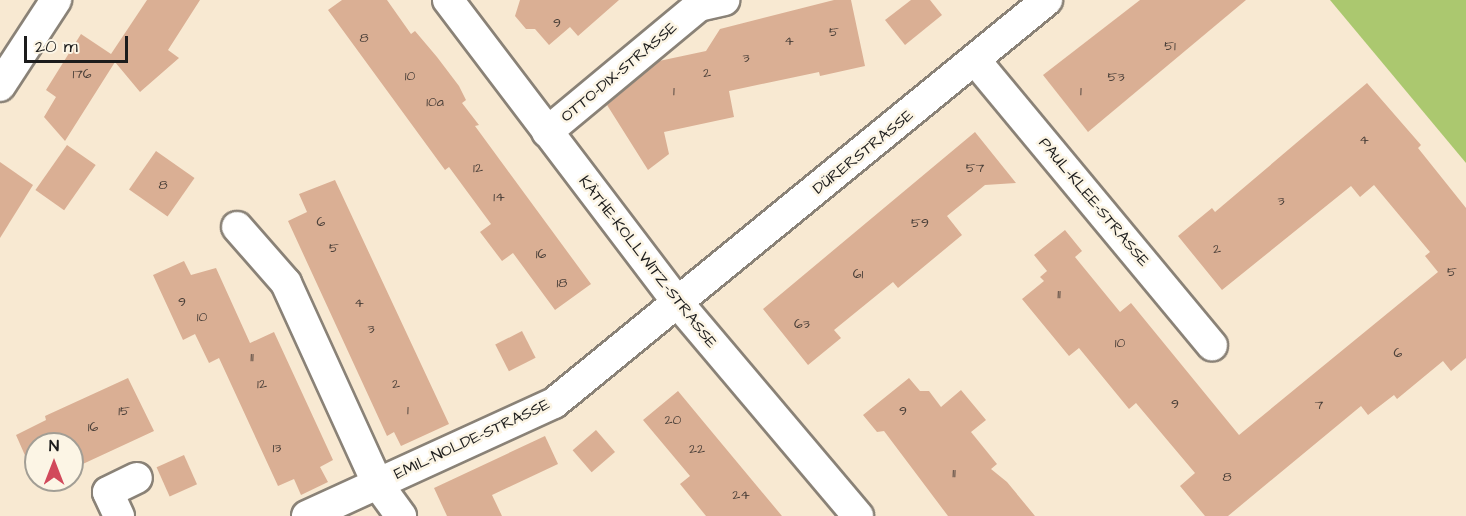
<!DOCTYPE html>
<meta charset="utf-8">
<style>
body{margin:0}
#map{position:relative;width:1466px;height:516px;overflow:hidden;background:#f8e9d2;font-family:"Architects Daughter",sans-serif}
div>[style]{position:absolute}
.green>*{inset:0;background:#abc86f}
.building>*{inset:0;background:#daaf94;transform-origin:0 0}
.roads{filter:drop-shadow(2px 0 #8a8277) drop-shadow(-2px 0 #8a8277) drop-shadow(0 2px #8a8277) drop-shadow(0 -2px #8a8277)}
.minor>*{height:30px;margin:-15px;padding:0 15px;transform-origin:15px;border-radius:15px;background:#fff}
span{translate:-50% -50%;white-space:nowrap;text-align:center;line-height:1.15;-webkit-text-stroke:5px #fcf5e5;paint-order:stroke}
.number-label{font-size:14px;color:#4c413a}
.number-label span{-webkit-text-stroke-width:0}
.street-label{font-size:16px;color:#1c1c1c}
.north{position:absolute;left:24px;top:432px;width:60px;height:60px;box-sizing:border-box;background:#fcf5e5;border:2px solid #a29e95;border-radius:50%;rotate:0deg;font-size:16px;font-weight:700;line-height:24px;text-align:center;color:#1c1c1c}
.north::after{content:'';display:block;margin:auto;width:21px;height:27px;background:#d1495b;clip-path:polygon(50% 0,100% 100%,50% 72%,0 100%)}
.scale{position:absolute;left:24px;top:36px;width:104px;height:27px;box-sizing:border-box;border:3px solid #1c1c1c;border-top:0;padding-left:8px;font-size:18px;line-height:21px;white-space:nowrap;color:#1c1c1c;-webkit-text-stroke:4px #fcf5e5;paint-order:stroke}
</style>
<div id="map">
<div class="green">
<i style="clip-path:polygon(1330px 0,1466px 0,1466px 163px)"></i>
</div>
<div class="building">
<i style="clip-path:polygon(147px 0,200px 0,168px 50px,179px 58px,140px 92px,115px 62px,65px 141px,44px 117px,56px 97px,46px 90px,81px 34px,111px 54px)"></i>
<i style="clip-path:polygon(342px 0,387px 0,411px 34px,415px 31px,437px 57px,459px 86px,466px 100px,462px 103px,479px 125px,475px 126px,591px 284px,555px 310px,513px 253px,502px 261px,480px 232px,491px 224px,449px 167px,445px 170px,328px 10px)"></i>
<i style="clip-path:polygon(520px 0,619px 0,578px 36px,570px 27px,549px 45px,535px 29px,526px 29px,515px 16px)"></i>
<i style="clip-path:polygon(834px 0,851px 0,865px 66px,820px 76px,819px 72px,729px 91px,734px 117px,664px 132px,669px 154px,648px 170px,607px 105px,659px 61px,706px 51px,720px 29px)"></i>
<i style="clip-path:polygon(911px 0,930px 0,942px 15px,905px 45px,885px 20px)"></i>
<i style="clip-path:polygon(1140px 0,1246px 0,1088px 132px,1043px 75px)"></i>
<i style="clip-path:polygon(1367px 83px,1421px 145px,1418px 148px,1466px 208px,1466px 358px,1451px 371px,1443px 361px,1397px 399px,1394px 395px,1368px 415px,1361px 406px,1228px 516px,1205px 516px,1180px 486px,1195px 473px,1136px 403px,1129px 409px,1079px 348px,1069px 356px,1022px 299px,1044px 281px,1040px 277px,1047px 271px,1034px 255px,1065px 230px,1082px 251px,1075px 257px,1120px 312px,1131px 303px,1239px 435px,1438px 272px,1425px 256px,1430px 252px,1374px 185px,1360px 197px,1351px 186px,1222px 290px,1178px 236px,1212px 208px,1215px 212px)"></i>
<i style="clip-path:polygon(975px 132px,1016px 183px,985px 185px,947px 216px,962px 235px,898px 288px,893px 282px,834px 330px,841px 338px,808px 365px,763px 309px)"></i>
<i style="left:67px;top:145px;width:35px;height:55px;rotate:35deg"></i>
<i style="left:156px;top:151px;width:47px;height:47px;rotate:35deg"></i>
<i style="clip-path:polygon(0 162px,33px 185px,0 238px)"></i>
<i style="clip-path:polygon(335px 180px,449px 424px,401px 446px,394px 432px,387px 436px,288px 221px,307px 212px,299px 194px)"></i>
<i style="clip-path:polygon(184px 261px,191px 275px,216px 268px,250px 343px,274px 332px,333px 460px,320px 467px,328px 482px,301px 495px,294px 479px,278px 486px,219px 358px,209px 363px,195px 334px,183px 340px,153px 275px)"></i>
<i style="left:522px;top:331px;width:30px;height:30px;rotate:63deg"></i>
<i style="clip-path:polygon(128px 378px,154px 431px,72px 469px,72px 444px,36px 444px,36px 480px,49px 480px,38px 485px,16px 435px,46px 420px,45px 416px)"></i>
<i style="clip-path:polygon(909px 378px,920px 391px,929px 391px,941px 407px,961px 390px,986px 420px,971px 432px,997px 464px,991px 469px,1007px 482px,1035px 516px,948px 516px,884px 431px,877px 432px,863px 415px)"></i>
<i style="clip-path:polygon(678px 391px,702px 420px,782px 516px,706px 516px,680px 484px,690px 476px,643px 420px)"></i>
<i style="left:596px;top:430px;width:29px;height:31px;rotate:49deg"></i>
<i style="clip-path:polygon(545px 436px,558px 464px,492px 495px,502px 516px,447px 516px,434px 488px)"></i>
<i style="left:184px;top:455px;width:32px;height:30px;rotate:66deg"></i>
</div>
<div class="roads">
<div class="minor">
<i style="left:448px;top:0;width:380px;rotate:52.8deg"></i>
<i style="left:678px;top:303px;width:279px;rotate:49.8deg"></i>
<i style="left:975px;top:60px;width:371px;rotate:50.3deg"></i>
<i style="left:0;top:86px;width:103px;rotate:-56.9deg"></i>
<i style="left:547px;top:132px;width:197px;rotate:-39.7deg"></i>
<i style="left:699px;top:6px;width:26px;rotate:-13deg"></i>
<i style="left:237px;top:227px;width:74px;rotate:48.8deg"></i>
<i style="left:286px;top:283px;width:220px;rotate:65.5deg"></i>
<i style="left:377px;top:483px;width:41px;rotate:54deg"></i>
<i style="left:119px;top:516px;width:26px;rotate:-115deg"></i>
<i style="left:108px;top:492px;width:32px;rotate:-26deg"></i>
<i style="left:307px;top:516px;width:272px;rotate:-24.6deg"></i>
<i style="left:554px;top:403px;width:637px;rotate:-39.26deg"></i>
</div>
</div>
<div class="number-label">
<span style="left:557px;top:23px">9</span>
<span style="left:834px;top:32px">5</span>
<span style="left:364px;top:38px">8</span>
<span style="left:789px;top:41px">4</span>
<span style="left:1170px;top:46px">51</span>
<span style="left:746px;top:58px">3</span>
<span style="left:707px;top:73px">2</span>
<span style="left:82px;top:74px">176</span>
<span style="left:410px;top:76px">10</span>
<span style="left:1116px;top:77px">53</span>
<span style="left:674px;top:91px">1</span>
<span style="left:1081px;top:91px">1</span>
<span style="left:435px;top:102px">10a</span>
<span style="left:1364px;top:140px">4</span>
<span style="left:478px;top:168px">12</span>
<span style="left:975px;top:168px">57</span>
<span style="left:163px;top:185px">8</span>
<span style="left:499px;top:197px">14</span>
<span style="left:1281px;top:201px">3</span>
<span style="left:321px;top:222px">6</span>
<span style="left:920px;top:223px">59</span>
<span style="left:334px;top:248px">5</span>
<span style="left:1217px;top:249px">2</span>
<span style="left:541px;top:254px">16</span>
<span style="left:1452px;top:272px">5</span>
<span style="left:858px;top:274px">61</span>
<span style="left:562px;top:283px">18</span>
<span style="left:1059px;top:294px">11</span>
<span style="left:182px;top:302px">9</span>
<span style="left:359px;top:303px">4</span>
<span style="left:202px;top:317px">10</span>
<span style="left:802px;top:324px">63</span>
<span style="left:371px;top:329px">3</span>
<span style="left:1120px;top:343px">10</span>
<span style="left:1398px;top:353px">6</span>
<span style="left:252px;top:357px">11</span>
<span style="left:262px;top:384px">12</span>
<span style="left:396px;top:384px">2</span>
<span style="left:1175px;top:404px">9</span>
<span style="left:1319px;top:405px">7</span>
<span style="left:408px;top:410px">1</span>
<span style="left:124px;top:411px">15</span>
<span style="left:903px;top:411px">9</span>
<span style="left:673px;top:420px">20</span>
<span style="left:93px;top:427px">16</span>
<span style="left:277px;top:448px">13</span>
<span style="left:697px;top:449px">22</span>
<span style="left:954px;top:473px">11</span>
<span style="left:1227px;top:477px">8</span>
<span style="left:741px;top:495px">24</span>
</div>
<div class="street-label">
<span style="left:619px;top:72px;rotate:-40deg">OTTO-DIX-STRASSE</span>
<span style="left:863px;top:152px;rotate:-39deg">DÜRERSTRASSE</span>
<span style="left:1094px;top:202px;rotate:50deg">PAUL-KLEE-STRASSE</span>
<span style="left:648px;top:262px;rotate:52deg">KÄTHE-KOLLWITZ-STRASSE</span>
<span style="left:472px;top:439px;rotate:-25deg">EMIL-NOLDE-STRASSE</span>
</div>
<div class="north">N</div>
<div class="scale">20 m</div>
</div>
